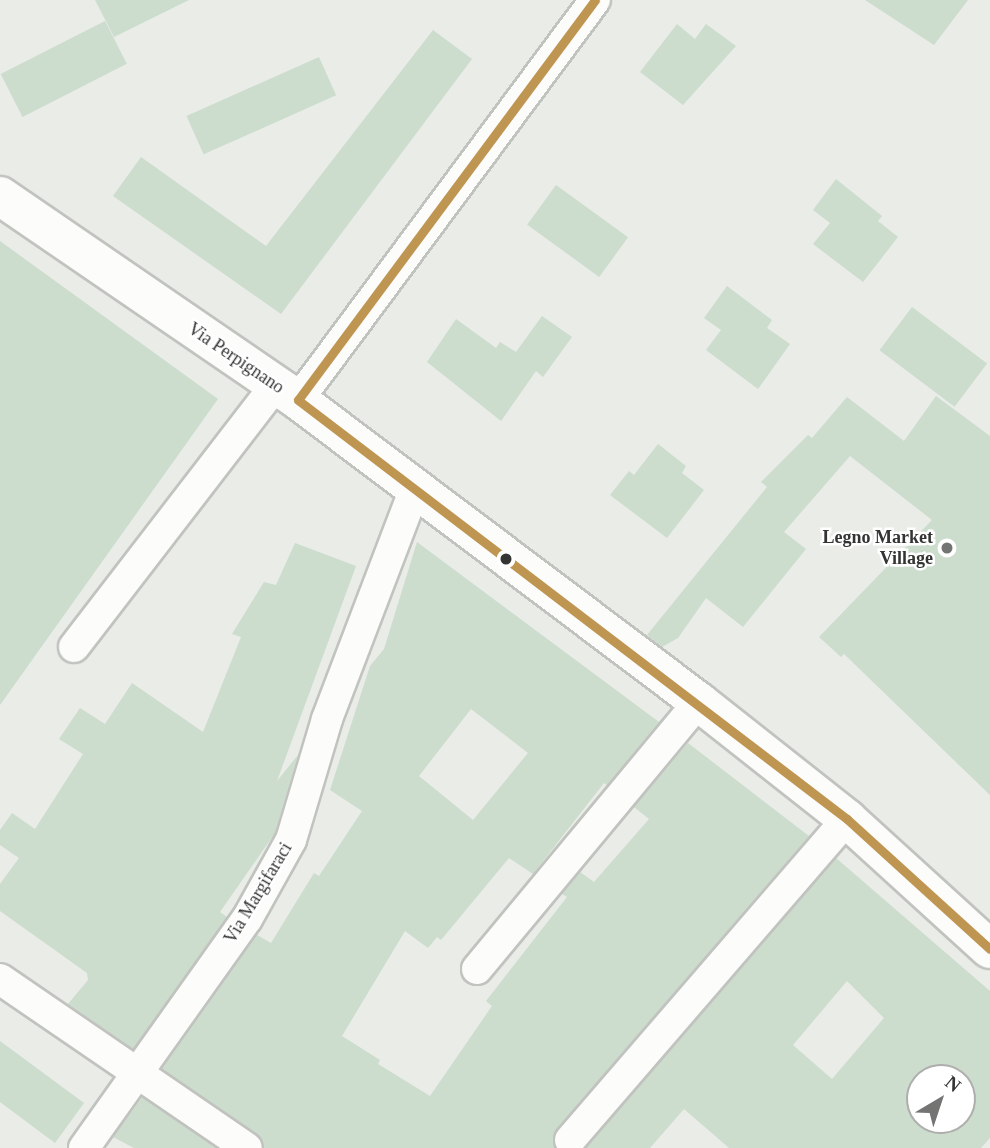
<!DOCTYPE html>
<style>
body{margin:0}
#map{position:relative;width:990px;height:1148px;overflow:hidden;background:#e9ece7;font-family:Georgia,serif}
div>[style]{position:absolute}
.building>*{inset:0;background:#ccdccd;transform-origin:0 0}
.roads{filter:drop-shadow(2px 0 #c1c3bf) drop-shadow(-2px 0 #c1c3bf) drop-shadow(0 2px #c1c3bf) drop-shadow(0 -2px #c1c3bf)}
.minor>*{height:30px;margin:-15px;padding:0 15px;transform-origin:15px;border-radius:15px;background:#fcfcfb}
.tertiary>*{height:38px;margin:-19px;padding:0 19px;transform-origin:19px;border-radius:19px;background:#fcfcfb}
.bus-1>*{height:9px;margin:-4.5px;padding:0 4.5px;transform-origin:4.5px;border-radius:4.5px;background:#bf9552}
.dots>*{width:19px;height:19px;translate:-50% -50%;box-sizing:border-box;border:4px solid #fff;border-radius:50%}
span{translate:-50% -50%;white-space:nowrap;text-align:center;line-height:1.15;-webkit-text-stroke:5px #fff;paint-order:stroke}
.street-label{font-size:18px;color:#343533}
.poi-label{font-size:18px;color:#343533;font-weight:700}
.right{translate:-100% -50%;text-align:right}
.north{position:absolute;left:906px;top:1064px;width:70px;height:70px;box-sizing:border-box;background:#fff;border:2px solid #aeaead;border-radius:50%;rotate:39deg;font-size:19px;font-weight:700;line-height:28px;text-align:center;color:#343533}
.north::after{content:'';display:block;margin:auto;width:24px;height:32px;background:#737572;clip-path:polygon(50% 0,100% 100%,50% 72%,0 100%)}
</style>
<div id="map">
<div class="building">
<i style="clip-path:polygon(95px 0,189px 0,114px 37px)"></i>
<i style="clip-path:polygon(865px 0,968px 0,934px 45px)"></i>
<i style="left:105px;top:21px;width:48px;height:117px;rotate:63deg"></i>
<i style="clip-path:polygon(677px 24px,695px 39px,706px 24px,736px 46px,683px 105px,640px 72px)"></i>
<i style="clip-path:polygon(433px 30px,472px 59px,281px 314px,113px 196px,141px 157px,266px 246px)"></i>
<i style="left:319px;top:57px;width:42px;height:145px;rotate:66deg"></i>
<i style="clip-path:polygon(836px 179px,882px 216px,878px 221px,898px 237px,863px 282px,813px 244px,830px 223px,813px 210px)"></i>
<i style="left:556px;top:185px;width:89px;height:49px;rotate:36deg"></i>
<i style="clip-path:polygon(0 241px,218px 399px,0 705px)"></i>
<i style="clip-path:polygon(727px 286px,772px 320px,767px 328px,790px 344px,758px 389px,706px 350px,721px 330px,704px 318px)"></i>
<i style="left:912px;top:307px;width:94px;height:54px;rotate:37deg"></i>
<i style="clip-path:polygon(542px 316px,572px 337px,543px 377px,536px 371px,501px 421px,427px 362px,456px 319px,496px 348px,500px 342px,516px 352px)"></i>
<i style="clip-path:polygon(936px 396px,990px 436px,990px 795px,844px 654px,841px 657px,819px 637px,932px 520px,850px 456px,784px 532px,806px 549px,743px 627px,706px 598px,678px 638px,662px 647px,647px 635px,767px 487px,761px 482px,808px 435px,812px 438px,847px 397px,904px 441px)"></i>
<i style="clip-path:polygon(658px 444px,686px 466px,682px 473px,704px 490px,667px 538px,610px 495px,629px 471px,634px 475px)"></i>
<i style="clip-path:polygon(evenodd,417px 542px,659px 722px,607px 785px,604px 783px,533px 874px,509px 858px,441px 940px,437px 937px,428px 948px,405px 931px,342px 1036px,380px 1060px,378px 1064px,430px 1096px,492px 1006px,486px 1001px,567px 897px,562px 894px,580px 872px,594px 882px,649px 819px,634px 807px,688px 743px,809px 836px,557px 1129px,555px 1148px,264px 1148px,257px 1134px,162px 1069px,257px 935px,271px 943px,314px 873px,319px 876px,362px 811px,330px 790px,370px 666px,384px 649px,417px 542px,471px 709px,528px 753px,473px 820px,419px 776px,471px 709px)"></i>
<i style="clip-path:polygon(295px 543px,356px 566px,277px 781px,298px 755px,275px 833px,220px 912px,227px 917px,133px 1049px,68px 1004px,88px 980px,87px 973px,0 911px,0 884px,19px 858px,0 845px,0 830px,12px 813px,35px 829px,83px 754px,59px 739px,80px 708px,105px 724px,132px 683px,203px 732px,241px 637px,232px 634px,264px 582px,276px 585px)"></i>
<i style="clip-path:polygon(evenodd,836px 858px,990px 991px,990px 1138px,981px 1148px,729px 1148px,684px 1109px,650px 1148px,586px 1148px,836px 858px,847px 981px,884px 1018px,832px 1079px,793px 1045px,847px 981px,836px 858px,920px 1078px,962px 1078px,962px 1120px,920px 1120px,920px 1078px)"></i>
<i style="clip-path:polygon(0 1041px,84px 1103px,55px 1143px,0 1102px)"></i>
<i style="clip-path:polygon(141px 1099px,142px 1097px,216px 1148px,134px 1148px,113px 1137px)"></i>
</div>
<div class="roads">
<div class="minor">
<i style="left:298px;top:400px;width:498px;rotate:-53.4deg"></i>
<i style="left:74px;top:647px;width:329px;rotate:-52.4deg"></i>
<i style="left:477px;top:969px;width:347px;rotate:-50.3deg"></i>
<i style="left:0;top:979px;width:299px;rotate:34.4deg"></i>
<i style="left:570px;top:1140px;width:424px;rotate:-49.2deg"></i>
<i style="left:84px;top:1148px;width:281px;rotate:-54.6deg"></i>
<i style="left:247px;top:919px;width:90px;rotate:-60.9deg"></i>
<i style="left:291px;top:840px;width:126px;rotate:-73.4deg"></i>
<i style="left:327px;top:719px;width:246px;rotate:-69.1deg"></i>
</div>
<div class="tertiary">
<i style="left:0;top:196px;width:361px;rotate:34.4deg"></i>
<i style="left:298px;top:400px;width:502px;rotate:36.98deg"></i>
<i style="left:699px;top:702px;width:189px;rotate:38.3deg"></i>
<i style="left:847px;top:819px;width:193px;rotate:42.3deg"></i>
</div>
</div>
<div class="bus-1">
<i style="left:595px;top:0;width:498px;rotate:126.6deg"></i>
<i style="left:298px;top:400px;width:691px;rotate:37.35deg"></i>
<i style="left:847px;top:819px;width:193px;rotate:42.3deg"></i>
</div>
<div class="dots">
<i style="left:947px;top:548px;background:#737572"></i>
<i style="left:506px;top:559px;background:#343533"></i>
</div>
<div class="street-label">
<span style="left:236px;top:358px;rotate:34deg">Via Perpignano</span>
<span style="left:258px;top:893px;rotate:-59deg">Via Margifaraci</span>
</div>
<div class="poi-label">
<span class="right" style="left:933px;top:548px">Legno Market<br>Village</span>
</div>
<div class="north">N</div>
</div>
